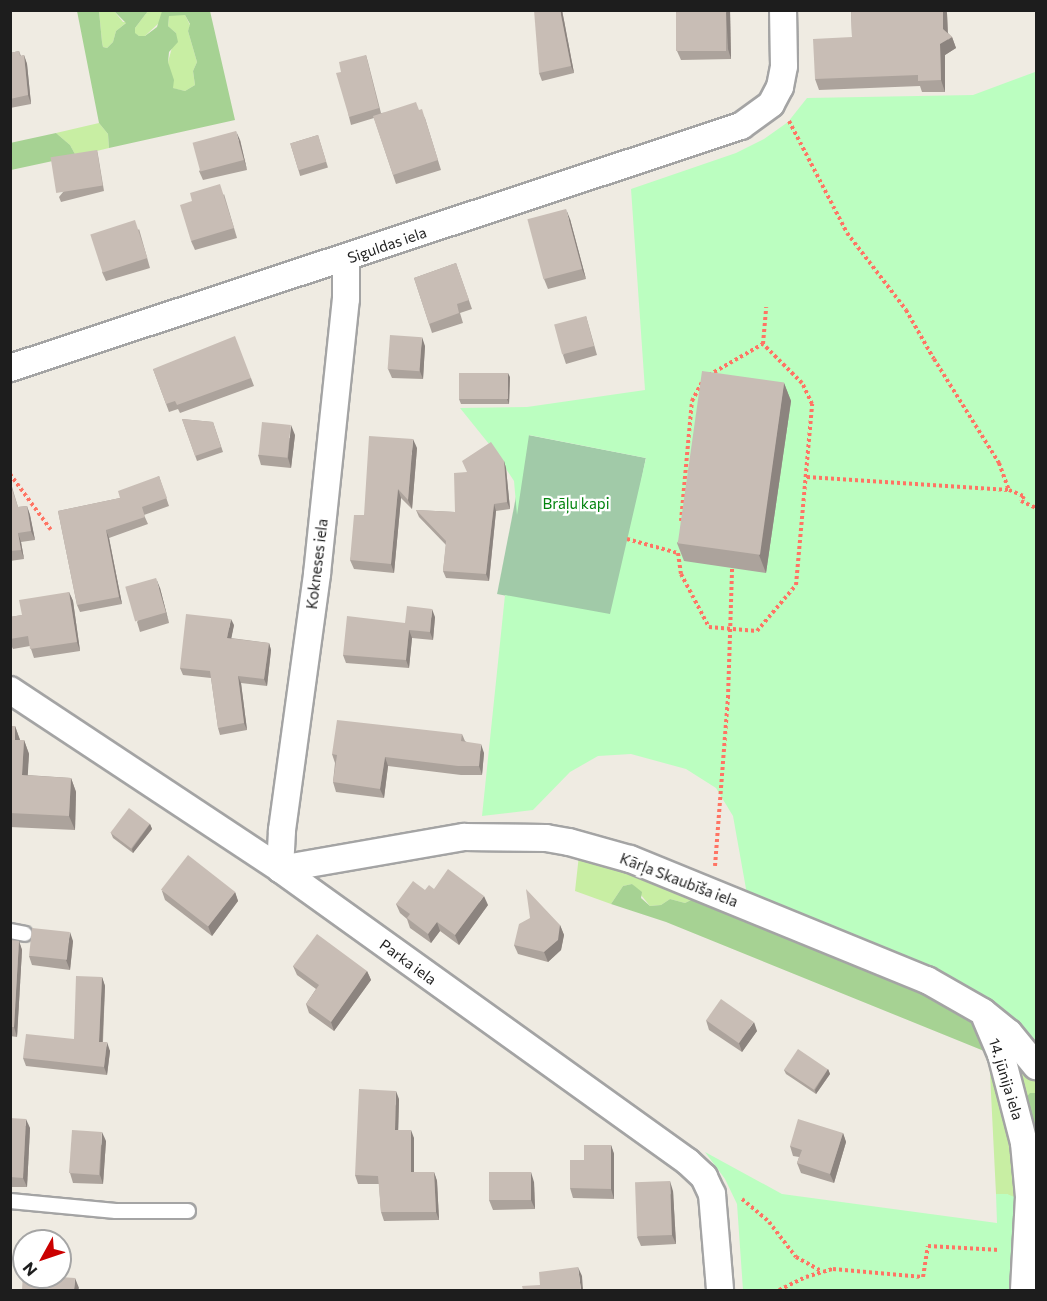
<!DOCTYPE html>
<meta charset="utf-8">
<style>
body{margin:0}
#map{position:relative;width:1047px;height:1301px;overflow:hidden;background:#efebe2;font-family:Commissioner,sans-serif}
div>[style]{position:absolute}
.grass>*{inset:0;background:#c8eea3}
.forest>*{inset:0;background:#a6d293}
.cemetery>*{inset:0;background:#a1caa8;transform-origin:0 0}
.park>*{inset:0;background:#bbfec0}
.path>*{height:4px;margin-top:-2px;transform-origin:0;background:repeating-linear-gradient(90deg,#ff7464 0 3px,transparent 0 6px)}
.roads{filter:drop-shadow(2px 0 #a4a4a4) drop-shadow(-2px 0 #a4a4a4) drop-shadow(0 2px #a4a4a4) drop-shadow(0 -2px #a4a4a4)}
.lane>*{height:14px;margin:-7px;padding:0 7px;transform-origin:7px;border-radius:7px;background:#fff}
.street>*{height:26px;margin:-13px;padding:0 13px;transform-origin:13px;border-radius:13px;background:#fff}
.wall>*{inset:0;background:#aca39c;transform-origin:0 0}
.shaded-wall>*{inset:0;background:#8c847f}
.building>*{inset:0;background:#c8bdb5;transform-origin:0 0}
span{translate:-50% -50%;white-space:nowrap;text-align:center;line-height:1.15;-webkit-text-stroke:4.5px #fff;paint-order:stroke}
.street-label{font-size:15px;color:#1d1d1d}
.park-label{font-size:15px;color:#02840d}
.frame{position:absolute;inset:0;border:12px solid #1d1d1d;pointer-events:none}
.north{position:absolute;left:12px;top:1229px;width:60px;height:60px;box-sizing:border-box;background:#fff;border:2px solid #a5a5a5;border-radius:50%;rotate:230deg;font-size:16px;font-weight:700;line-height:24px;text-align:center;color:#1d1d1d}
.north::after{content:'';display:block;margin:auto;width:21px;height:27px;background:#cb0000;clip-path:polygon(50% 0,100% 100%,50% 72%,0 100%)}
</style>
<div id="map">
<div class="grass">
<i style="clip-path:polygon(99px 11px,114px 11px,123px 22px,127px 22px,116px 31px,113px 42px,107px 48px,103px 47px,102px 42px)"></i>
<i style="clip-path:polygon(148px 11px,162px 11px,161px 21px,145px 36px,139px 36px,134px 33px,135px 28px)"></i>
<i style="clip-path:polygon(169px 15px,185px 15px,190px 25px,188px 31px,197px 62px,193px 71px,195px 85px,185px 91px,172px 88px,168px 62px,176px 33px,168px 26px)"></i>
<i style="clip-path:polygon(99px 123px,108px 134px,109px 148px,76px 156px,70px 145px,56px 133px)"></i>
<i style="clip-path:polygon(579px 855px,650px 879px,693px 899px,685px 903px,670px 899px,661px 905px,650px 906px,632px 884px,623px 886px,611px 904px,575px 891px)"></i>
<i style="clip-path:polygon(989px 1053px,1005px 1103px,1021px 1209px,1007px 1194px,996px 1194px)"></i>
<i style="clip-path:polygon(1015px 1058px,1030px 1070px,1036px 1084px,1036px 1093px,1022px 1103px)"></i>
</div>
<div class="forest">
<i style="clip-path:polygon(evenodd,77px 11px,99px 11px,102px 42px,103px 47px,107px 48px,113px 42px,116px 31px,126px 23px,114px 11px,148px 11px,135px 28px,135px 33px,139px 36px,145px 36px,157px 27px,162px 11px,210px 11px,235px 120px,109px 148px,108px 134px,99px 123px,77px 11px,185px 15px,190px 24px,188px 31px,197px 62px,193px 71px,195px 85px,185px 91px,173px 88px,174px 80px,168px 62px,169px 52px,178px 42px,176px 33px,168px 26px,169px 16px,185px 15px)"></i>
<i style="clip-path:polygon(56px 133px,70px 145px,76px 156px,11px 170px,10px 143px)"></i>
<i style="clip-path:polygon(632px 884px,642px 892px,641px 898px,650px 906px,661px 905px,670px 899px,685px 903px,693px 899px,938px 1000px,975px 1021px,989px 1053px,666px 922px,611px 904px,623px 886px)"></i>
<i style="clip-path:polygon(1030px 1093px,1036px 1093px,1036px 1181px,1022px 1103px)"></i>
</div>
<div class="cemetery">
<i style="left:528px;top:435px;width:120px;height:162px;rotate:11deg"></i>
</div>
<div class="park">
<i style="clip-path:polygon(1036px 55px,1036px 1048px,748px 900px,733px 816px,716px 788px,686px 769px,631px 754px,598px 756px,570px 772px,533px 810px,482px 816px,505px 595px,610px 614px,646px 458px,529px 435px,517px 515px,514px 481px,493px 449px,460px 408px,527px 407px,645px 390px,631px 189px,736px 153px,764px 139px,788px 122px,807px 98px,973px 95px,1035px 72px)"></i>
<i style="clip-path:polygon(705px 1152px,782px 1194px,997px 1223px,996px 1194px,1007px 1194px,1017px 1198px,1016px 1290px,743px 1290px,737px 1204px,725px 1179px)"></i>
</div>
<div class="path">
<i style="left:789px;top:121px;width:126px;rotate:62.6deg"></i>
<i style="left:847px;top:233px;width:97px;rotate:52.5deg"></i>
<i style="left:906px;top:310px;width:56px;rotate:60.3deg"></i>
<i style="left:934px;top:359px;width:123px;rotate:58deg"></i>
<i style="left:999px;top:463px;width:29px;rotate:70deg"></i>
<i style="left:763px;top:344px;width:37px;rotate:-85deg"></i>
<i style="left:709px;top:375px;width:62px;rotate:-29.9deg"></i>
<i style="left:10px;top:474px;width:69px;rotate:53.8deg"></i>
<i style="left:807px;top:477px;width:202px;rotate:3.7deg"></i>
<i style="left:1009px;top:490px;width:16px;rotate:22deg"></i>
<i style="left:1024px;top:496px;width:6px;rotate:121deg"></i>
<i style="left:1021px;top:501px;width:17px;rotate:25deg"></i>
<i style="left:681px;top:521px;width:121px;rotate:-84.8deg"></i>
<i style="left:692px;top:401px;width:24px;rotate:-62deg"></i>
<i style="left:627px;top:539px;width:53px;rotate:15.4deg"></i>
<i style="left:678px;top:553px;width:21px;rotate:82deg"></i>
<i style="left:681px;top:574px;width:60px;rotate:62.2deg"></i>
<i style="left:709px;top:627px;width:48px;rotate:4.8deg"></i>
<i style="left:757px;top:631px;width:60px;rotate:-49.7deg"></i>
<i style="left:796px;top:585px;width:182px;rotate:-84.9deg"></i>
<i style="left:812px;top:404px;width:23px;rotate:-115deg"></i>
<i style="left:802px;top:383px;width:55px;rotate:-135deg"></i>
<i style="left:715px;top:866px;width:169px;rotate:-85.6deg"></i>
<i style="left:728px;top:698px;width:130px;rotate:-88.2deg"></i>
<i style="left:742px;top:1199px;width:35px;rotate:40deg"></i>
<i style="left:769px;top:1222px;width:44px;rotate:52.4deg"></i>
<i style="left:796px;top:1257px;width:29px;rotate:29deg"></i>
<i style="left:779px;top:1290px;width:30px;rotate:-26deg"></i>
<i style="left:806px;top:1277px;width:28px;rotate:-17deg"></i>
<i style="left:833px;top:1269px;width:90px;rotate:5.1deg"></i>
<i style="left:923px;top:1277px;width:31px;rotate:-81deg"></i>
<i style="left:928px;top:1246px;width:72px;rotate:3.2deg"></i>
</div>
<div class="roads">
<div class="lane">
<i style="left:10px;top:931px;width:15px;rotate:11deg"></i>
<i style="left:10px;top:1201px;width:106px;rotate:5.4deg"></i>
<i style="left:116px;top:1211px;width:72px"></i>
</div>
<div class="street">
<i style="left:10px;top:368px;width:770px;rotate:-18.32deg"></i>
<i style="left:741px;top:126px;width:37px;rotate:-36deg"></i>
<i style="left:771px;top:104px;width:19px;rotate:-62deg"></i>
<i style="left:780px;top:87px;width:21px;rotate:-79deg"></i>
<i style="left:784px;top:66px;width:56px;rotate:-91deg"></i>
<i style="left:10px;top:690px;width:324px;rotate:33.5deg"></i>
<i style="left:280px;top:869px;width:502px;rotate:35.68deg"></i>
<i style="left:688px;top:1162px;width:22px;rotate:43deg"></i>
<i style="left:704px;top:1177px;width:19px;rotate:65deg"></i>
<i style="left:712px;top:1194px;width:96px;rotate:85.2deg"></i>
<i style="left:280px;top:869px;width:187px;rotate:-9.9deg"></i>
<i style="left:464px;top:837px;width:82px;rotate:0.7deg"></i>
<i style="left:546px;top:838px;width:23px;rotate:10deg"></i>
<i style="left:569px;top:842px;width:63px;rotate:15.6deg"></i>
<i style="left:630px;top:859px;width:321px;rotate:22.2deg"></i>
<i style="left:927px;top:980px;width:64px;rotate:29.7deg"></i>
<i style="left:983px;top:1012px;width:33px;rotate:39deg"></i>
<i style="left:1009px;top:1033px;width:43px;rotate:50.7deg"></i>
<i style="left:280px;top:869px;width:39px;rotate:-87deg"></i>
<i style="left:282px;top:830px;width:258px;rotate:-82.2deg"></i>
<i style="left:317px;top:574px;width:277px;rotate:-84deg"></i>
<i style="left:346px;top:299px;width:40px;rotate:-90deg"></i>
<i style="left:986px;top:1019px;width:38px;rotate:67deg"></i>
<i style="left:1001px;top:1054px;width:92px;rotate:75.5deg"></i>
<i style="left:1024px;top:1143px;width:54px;rotate:84.7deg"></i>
<i style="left:1029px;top:1197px;width:93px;rotate:93.1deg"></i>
</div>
</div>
<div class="wall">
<i style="clip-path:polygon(562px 10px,574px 73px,542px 81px,539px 73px)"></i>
<i style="clip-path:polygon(730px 10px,731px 59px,681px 60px,677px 51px)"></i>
<i style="clip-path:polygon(851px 10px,946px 10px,947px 13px,948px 33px,952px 37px,956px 48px,945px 55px,945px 92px,922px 92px,920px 86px,819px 90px,815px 79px,852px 37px)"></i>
<i style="clip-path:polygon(19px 51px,21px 56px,24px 55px,27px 64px,31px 104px,10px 108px,10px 53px)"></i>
<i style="clip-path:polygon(366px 55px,368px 62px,381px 113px,419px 110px,425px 118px,441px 170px,396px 184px,374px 118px,351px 125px,349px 117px,341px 72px)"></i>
<i style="left:318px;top:135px;width:34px;height:29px;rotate:73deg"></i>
<i style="clip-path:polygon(240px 140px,247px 170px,203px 180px,199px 171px)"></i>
<i style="clip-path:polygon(97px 150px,98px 155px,104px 191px,61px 202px,59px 197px)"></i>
<i style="clip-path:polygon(224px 194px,237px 238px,195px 250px,191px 241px)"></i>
<i style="clip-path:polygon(570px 219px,586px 279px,548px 289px,544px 279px)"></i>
<i style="clip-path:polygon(139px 229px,150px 268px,106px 281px,102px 272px)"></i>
<i style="clip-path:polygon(456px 263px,472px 309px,460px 313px,463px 323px,432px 333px,414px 278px)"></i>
<i style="clip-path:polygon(586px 316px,597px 355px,566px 364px,563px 355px)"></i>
<i style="clip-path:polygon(425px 346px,423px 379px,392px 378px,388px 369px)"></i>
<i style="clip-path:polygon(153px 369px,251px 378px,254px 386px,180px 413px,178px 409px,169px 412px)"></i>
<i style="clip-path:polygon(510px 377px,509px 404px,461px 404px,459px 399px)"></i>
<i style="clip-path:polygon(784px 383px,791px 401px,766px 573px,684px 561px,677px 543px)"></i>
<i style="clip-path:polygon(182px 419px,213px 422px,223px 452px,197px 461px)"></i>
<i style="clip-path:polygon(295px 435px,291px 468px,261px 465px,258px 455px)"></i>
<i style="clip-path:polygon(417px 448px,412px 509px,401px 498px,394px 573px,354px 569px,350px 560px,364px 515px)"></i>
<i style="clip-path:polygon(504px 461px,506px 468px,510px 509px,496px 511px,489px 581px,446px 578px,443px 571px,446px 545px,419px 517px,416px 510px,455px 512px)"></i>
<i style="clip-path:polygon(159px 476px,169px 506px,144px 515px,148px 524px,109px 538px,122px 604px,80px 612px,77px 605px,58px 511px,120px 498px)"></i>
<i style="clip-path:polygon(10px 480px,18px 507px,27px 506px,30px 515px,35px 540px,21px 542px,24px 559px,10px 561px)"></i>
<i style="clip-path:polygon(160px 588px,169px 623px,140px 632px,137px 622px)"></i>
<i style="clip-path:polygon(69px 592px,73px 601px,80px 651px,34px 658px,30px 646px,13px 649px,10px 643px,10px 617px,22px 615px)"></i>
<i style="clip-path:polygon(435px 617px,433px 640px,412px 638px,409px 668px,346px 663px,343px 655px,405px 623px)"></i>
<i style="clip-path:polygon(234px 625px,231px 638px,269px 643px,271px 650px,267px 686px,241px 683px,247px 730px,220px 735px,218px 728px,211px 678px,183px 675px,180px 668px)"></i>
<i style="clip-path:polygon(10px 726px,15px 726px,20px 740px,24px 740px,29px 754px,27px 775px,71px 778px,76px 792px,75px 830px,10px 827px)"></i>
<i style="clip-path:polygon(462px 734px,465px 741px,484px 753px,482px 775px,461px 775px,388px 766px,384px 798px,336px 792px,333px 782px,335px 763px,332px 754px)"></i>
<i style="clip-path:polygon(150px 824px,152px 829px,133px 853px,113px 838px,111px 833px)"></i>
<i style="clip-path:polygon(434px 889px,488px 905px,459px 945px,440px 931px,431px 943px,410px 928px,407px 919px,400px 913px,396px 904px,425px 890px)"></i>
<i style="clip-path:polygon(162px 891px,235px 892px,238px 901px,212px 936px,165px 900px)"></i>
<i style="clip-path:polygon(560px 925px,564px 935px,561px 950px,548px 962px,518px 954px,514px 945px)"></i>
<i style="clip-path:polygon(10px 940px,19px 941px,22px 950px,17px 1037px,10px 1036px)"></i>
<i style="clip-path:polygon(73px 941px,70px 970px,32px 965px,29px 956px)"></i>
<i style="clip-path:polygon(293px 966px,367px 971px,371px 980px,334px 1031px,309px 1013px,306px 1004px,316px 989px,297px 975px)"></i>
<i style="clip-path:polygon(102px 977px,105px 986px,103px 1042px,110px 1051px,107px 1075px,26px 1066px,23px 1058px,74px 1039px)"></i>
<i style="clip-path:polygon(706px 1020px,757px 1031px,742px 1052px,709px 1030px)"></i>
<i style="clip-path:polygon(828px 1069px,830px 1074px,816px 1094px,786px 1074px,784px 1070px)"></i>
<i style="clip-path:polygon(399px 1099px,398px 1130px,414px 1138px,414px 1172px,434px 1172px,437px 1181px,439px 1220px,384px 1221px,381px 1212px,379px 1184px,358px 1184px,355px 1175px)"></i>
<i style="clip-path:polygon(10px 1118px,30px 1128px,27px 1187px,10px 1187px)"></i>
<i style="clip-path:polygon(843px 1133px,846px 1142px,834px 1183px,801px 1173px,797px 1163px,799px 1157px,793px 1156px,790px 1146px)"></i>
<i style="clip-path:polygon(106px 1141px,103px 1184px,73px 1183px,70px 1173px)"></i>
<i style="clip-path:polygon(611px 1145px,614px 1154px,614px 1199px,573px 1198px,570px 1188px,584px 1160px)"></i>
<i style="clip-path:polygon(534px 1182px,535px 1209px,493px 1210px,489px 1200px)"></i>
<i style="clip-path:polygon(673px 1191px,676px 1244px,641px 1246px,637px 1237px)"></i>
</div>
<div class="shaded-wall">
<i style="clip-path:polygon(560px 10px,562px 10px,574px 73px,571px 66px)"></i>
<i style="clip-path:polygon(726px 10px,730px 10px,731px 59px,728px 49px)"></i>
<i style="clip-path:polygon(943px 10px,946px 10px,947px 13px,948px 40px,952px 37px,956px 48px,945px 55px,945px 92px,941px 80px,940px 44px,943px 29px)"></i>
<i style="clip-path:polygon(24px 55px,27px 64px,31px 104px,28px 95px)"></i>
<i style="clip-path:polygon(236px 131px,240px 140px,247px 170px,244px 160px)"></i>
<i style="clip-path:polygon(566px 209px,570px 219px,586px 279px,582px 269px)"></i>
<i style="clip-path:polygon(422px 337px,425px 346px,423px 379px,419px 369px)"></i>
<i style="clip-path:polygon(508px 373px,510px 377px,509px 404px,507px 399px)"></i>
<i style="clip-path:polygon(784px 383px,791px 401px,766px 573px,759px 555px)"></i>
<i style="clip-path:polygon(291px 425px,295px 435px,291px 468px,288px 458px)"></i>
<i style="clip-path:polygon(413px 439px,417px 448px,412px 509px,408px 500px)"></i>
<i style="clip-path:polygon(504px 461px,506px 468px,510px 509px,507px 502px)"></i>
<i style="clip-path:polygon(398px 489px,401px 498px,394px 573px,391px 564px)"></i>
<i style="clip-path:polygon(494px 504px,496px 511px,489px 581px,486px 574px)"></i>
<i style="clip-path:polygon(27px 506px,30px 515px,35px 540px,31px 531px)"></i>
<i style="clip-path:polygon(106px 530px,109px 538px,122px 604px,119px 597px)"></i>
<i style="clip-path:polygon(18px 533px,21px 542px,24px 559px,21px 550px)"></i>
<i style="clip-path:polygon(156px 578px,160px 588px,169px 623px,166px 613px)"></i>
<i style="clip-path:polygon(69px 592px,73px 601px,80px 651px,77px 642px)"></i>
<i style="clip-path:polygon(432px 609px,435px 617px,433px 640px,430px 632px)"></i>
<i style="clip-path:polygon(231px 619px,234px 625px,230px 645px,227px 638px)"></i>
<i style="clip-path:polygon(409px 630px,412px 638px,409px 668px,406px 660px)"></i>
<i style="clip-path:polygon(269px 643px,271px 650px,267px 686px,264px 679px)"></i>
<i style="clip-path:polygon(238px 676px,241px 683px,247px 730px,244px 723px)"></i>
<i style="clip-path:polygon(15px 726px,20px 740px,15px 740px)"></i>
<i style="clip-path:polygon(24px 740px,29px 754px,27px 789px,22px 775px)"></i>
<i style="clip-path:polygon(481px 744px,484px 753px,482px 775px,479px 766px)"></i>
<i style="clip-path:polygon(385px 757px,388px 766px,384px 798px,380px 789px)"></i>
<i style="clip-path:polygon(71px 778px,76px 792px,75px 830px,69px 816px)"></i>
<i style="clip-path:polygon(150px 824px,152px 829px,133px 853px,132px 849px)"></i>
<i style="clip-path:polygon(235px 892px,238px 901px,212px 936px,208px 926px)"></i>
<i style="clip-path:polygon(484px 896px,488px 905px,459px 945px,455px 935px)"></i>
<i style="clip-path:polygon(437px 922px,440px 931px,431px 943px,428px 934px)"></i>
<i style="clip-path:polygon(560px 925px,564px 935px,561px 950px,548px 962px,544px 952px)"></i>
<i style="clip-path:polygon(70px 932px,73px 941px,70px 970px,66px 960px)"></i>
<i style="clip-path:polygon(19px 941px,22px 950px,17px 1037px,14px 1027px)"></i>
<i style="clip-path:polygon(367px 971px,371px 980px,334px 1031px,331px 1022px)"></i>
<i style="clip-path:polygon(102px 977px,105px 986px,102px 1050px,99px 1042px)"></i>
<i style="clip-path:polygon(754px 1022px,757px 1031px,742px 1052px,739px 1043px)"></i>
<i style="clip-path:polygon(107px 1042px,110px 1051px,107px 1075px,104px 1067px)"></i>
<i style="clip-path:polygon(828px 1069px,830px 1074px,816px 1094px,815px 1090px)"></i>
<i style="clip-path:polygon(396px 1091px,399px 1099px,398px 1138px,395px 1130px)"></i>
<i style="clip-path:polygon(26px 1119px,30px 1128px,27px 1187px,23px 1178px)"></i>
<i style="clip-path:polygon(411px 1130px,414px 1138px,414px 1181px,411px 1172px)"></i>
<i style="clip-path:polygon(102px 1132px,106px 1141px,103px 1184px,100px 1175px)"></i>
<i style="clip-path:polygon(843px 1133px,846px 1142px,834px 1183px,830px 1174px)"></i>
<i style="clip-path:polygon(611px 1145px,614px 1154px,614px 1199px,611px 1189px)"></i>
<i style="clip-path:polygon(434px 1172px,437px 1181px,439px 1220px,436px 1212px)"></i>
<i style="clip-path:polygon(531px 1172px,534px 1182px,535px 1209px,531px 1200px)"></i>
<i style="clip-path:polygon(670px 1181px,673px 1191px,676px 1244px,672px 1235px)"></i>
<i style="clip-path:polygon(578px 1267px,582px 1276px,583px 1290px,581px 1290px)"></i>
<i style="clip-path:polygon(75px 1278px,79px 1288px,78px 1290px,74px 1290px)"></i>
</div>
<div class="building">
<i style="clip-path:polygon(534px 10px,560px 10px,571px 66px,539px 73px)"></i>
<i style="left:676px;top:10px;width:50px;height:41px"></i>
<i style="clip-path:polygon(851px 10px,943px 10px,943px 29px,952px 37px,940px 44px,941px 80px,918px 81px,918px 75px,815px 79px,813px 39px,852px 37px)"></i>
<i style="clip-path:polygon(19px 51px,20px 56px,24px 55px,28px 95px,10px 99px,10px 53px)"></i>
<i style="clip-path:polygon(366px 55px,379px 108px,349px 117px,336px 73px,341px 72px,339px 62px)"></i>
<i style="clip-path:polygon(416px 102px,419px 110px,422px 109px,438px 160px,393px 175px,373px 116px)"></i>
<i style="left:236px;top:131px;width:30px;height:45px;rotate:75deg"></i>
<i style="left:318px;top:135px;width:28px;height:29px;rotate:73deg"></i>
<i style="left:97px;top:150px;width:36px;height:47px;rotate:81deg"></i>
<i style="clip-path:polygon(220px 184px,234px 228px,191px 241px,180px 205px,192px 201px,190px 193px)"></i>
<i style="left:566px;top:209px;width:62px;height:40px;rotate:75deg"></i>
<i style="left:135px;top:220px;width:40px;height:47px;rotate:72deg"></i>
<i style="clip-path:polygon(456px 263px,469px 300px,457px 304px,459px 313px,429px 324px,414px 278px)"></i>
<i style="left:586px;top:316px;width:31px;height:33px;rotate:75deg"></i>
<i style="left:390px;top:335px;width:32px;height:34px;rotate:4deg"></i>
<i style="clip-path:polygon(235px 336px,251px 378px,177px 405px,175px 401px,166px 404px,153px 369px)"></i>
<i style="left:702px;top:371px;width:83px;height:174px;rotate:8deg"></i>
<i style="left:459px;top:373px;width:49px;height:26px"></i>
<i style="clip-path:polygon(182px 419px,213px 422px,221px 447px,195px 456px)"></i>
<i style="left:262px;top:422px;width:29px;height:33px;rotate:6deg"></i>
<i style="clip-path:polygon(369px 436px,413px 439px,408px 500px,398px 489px,391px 564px,350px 560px,354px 515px,364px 515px)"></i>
<i style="clip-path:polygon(491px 442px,504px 461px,507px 502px,494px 504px,486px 574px,443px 571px,446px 541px,416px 510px,455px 512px,454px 473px,467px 472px,462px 461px)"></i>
<i style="clip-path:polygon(159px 476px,167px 498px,142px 507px,145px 517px,106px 530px,119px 597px,77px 605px,58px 511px,120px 498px,118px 491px)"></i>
<i style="clip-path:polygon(10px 483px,18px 507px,27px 506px,31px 531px,18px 533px,21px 550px,10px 551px)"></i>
<i style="left:156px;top:578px;width:36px;height:32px;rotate:74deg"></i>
<i style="clip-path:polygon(69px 592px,77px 642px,30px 649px,28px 636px,10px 639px,10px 617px,22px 615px,19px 600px)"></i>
<i style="clip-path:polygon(407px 606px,432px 609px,430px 632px,409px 630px,406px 660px,343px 655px,347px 616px,405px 623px)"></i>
<i style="clip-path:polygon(186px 614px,231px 619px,227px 638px,269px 643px,264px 679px,238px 676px,244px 723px,218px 728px,210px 671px,180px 668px)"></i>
<i style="clip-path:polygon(337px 720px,462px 734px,461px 741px,481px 744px,479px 766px,458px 766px,385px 757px,380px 789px,333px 782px,337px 755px,332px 754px)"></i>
<i style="clip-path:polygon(10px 726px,15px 726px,15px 740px,24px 740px,22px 775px,71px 778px,69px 816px,10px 813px)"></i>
<i style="left:129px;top:808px;width:26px;height:31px;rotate:37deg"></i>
<i style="left:188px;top:855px;width:60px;height:44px;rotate:38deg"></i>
<i style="clip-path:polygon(448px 869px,484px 896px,455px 935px,437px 922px,428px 934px,407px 918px,410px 914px,396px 904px,413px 881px,425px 890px,429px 885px,434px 889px)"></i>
<i style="clip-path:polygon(526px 889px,560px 925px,558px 940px,544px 952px,514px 945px,519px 924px,530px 918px)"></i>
<i style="left:32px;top:928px;width:38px;height:28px;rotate:6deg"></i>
<i style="clip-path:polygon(317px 934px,367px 971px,331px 1022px,306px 1004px,319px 985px,293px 966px)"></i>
<i style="clip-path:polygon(10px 940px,19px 941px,14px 1027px,10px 1027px)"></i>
<i style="clip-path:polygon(76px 976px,102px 977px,99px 1042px,107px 1042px,104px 1067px,23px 1058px,26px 1034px,74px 1039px)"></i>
<i style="left:721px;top:999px;width:40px;height:26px;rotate:35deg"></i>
<i style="left:798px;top:1049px;width:36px;height:25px;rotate:34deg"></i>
<i style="clip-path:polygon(359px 1089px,396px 1091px,395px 1130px,411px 1130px,411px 1172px,434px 1172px,436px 1212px,381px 1212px,378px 1176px,355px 1175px)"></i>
<i style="clip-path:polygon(10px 1118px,26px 1119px,23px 1178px,10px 1177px)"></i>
<i style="clip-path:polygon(798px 1119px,843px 1133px,830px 1174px,797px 1163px,802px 1150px,790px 1146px)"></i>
<i style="left:72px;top:1130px;width:30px;height:43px;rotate:4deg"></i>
<i style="clip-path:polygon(584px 1145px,611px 1145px,611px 1189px,570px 1188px,570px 1160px,584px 1160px)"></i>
<i style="left:531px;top:1172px;width:28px;height:42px;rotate:90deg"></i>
<i style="left:670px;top:1181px;width:54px;height:35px;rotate:88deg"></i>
<i style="clip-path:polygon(578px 1267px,581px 1290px,523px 1290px,522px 1286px,540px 1285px,539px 1272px)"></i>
<i style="clip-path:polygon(23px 1273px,24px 1277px,60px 1277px,75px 1278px,74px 1290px,22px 1290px)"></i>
</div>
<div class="street-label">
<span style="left:387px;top:245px;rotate:-19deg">Siguldas iela</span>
<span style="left:317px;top:564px;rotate:-83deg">Kokneses iela</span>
<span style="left:679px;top:880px;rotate:21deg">Kārļa Skaubīša iela</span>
<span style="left:408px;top:962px;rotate:36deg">Parka iela</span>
<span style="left:1006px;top:1079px;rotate:73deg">14. jūnija iela</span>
</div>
<div class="park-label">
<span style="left:576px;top:504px">Brāļu kapi</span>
</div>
<div class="frame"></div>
<div class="north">N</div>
</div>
